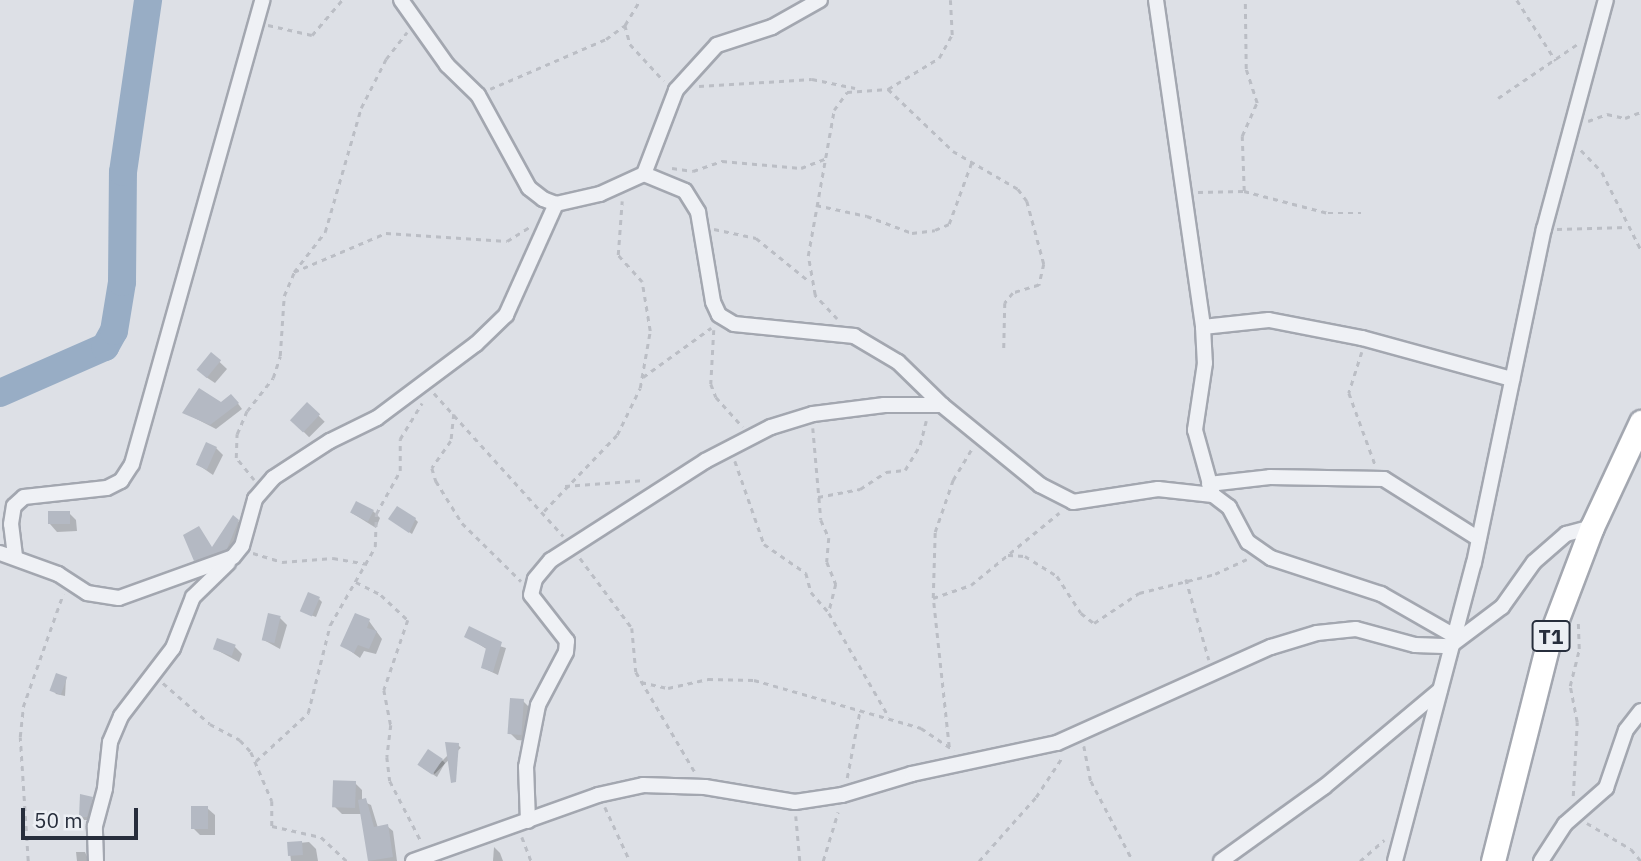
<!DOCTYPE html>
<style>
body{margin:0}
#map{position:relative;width:1641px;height:861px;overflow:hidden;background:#dde0e6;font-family:"IBM Plex Sans",sans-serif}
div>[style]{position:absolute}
.shadow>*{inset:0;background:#0003;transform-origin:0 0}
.river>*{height:28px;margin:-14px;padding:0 14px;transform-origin:14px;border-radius:14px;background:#98adc5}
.building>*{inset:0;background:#b4b9c3;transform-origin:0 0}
.path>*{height:2.5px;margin-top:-1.25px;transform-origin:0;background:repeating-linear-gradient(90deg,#bbbec5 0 5px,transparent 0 10px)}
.roads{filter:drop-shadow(2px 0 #a3a7b0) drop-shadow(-2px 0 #a3a7b0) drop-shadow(0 2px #a3a7b0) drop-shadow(0 -2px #a3a7b0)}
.minor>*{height:14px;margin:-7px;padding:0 7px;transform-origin:7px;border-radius:7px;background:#eff1f5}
.trunk>*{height:23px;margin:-11.5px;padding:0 11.5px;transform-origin:11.5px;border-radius:11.5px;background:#fff}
span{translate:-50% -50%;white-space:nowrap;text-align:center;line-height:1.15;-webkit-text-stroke:7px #eceff4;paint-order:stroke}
.shield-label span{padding:2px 5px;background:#eceff4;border:2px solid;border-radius:5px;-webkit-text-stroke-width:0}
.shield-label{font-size:21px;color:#272e3c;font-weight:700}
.scale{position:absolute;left:21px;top:808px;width:117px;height:32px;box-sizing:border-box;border:4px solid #272e3c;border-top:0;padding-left:9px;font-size:21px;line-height:24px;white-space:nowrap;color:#272e3c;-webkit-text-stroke:5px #eceff4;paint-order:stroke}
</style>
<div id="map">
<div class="shadow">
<i style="clip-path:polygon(211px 354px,227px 369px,215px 383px,206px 377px)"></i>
<i style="clip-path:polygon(236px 401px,242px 409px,216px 429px,185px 413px)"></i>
<i style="left:307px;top:404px;width:25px;height:22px;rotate:45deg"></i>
<i style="clip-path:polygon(216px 448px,223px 455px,213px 475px,197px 464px)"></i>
<i style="clip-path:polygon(373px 511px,380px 518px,376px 528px,352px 513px)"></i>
<i style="clip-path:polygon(69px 513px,76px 520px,77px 531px,57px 532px,50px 524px)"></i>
<i style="clip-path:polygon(415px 519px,418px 522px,412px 534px,394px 522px)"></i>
<i style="clip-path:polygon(238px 521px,241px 524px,231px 550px,198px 563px,195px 560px,212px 549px)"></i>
<i style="clip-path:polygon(319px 599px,322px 602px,316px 617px,305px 613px)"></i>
<i style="clip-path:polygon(280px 618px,287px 625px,280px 649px,262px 639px)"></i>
<i style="clip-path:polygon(369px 621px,382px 639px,376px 654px,364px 651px,360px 658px,342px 645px)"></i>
<i style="clip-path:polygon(466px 636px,506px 648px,498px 675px,483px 668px,488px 650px)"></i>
<i style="clip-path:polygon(235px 647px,242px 654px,239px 662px,215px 649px)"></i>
<i style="clip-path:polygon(66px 679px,65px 696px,56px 694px,53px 690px)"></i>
<i style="clip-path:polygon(523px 701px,530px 708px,528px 741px,517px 740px,510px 733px)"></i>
<i style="left:458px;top:745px;width:4px;height:37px;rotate:45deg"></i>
<i style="clip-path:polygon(442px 760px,445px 763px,437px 777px,423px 768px)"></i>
<i style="clip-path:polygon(355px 783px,362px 790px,362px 801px,371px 805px,378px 828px,387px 826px,393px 831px,397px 861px,369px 861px,362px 814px,342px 814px,335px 807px)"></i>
<i style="clip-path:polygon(92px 799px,90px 820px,84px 820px,81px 816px)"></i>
<i style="clip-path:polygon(207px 808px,215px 815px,215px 835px,200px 835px,193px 828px)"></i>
<i style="clip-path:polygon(309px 842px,316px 849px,318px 861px,291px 861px,289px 844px)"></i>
<i style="clip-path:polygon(494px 847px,500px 853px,503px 861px,493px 861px)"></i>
<i style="clip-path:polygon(76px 852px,85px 852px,89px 861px,77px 861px)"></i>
</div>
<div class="river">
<i style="left:0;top:393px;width:115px;rotate:-23.7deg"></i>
<i style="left:105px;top:347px;width:18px;rotate:-61deg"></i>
<i style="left:114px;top:331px;width:50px;rotate:-80.7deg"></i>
<i style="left:122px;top:282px;width:110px;rotate:-89.5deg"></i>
<i style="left:123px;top:172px;width:174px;rotate:-81.7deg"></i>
</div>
<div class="building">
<i style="left:211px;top:352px;width:13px;height:23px;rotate:39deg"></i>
<i style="clip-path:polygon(199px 388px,221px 402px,231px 394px,239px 403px,210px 425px,182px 413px)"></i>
<i style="left:307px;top:402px;width:18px;height:25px;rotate:43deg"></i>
<i style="left:206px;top:442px;width:12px;height:25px;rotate:24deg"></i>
<i style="left:356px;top:501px;width:20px;height:13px;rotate:27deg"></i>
<i style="clip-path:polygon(397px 506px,416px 518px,409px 533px,388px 519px)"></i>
<i style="left:70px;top:511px;width:13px;height:22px;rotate:90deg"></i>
<i style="clip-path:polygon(233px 515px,239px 520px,227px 549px,194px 561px,183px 535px,199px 526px,212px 547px)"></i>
<i style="left:308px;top:592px;width:13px;height:21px;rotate:23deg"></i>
<i style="left:268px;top:613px;width:13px;height:28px;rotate:13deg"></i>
<i style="clip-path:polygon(355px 613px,370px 619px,367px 628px,377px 631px,369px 649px,358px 645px,354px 653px,340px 646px)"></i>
<i style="clip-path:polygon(469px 626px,502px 642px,493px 672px,481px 668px,486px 648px,464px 637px)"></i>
<i style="left:217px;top:638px;width:20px;height:12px;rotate:20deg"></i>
<i style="left:56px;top:673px;width:12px;height:19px;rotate:20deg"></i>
<i style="left:510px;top:698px;width:14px;height:36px;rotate:4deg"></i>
<i style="clip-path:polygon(445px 742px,459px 743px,456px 782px,451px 783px)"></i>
<i style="left:428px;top:749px;width:18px;height:19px;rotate:34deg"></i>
<i style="left:356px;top:781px;width:27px;height:23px;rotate:92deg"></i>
<i style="clip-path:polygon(80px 794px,93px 797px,87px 817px,79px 817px)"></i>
<i style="clip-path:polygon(366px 798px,374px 827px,388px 824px,393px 857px,368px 861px,358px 800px)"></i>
<i style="left:191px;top:806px;width:17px;height:23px"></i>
<i style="left:302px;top:841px;width:14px;height:15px;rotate:86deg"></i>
</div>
<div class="path">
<i style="left:1517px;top:0;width:72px;rotate:57.4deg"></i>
<i style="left:268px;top:25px;width:45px;rotate:12.8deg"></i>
<i style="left:312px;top:35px;width:46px;rotate:-49.4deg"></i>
<i style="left:625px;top:25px;width:20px;rotate:75deg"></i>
<i style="left:630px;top:44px;width:50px;rotate:47.4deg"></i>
<i style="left:699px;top:86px;width:113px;rotate:-3.5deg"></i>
<i style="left:812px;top:79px;width:44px;rotate:11.8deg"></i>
<i style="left:490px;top:89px;width:126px;rotate:-23.3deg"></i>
<i style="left:606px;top:39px;width:24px;rotate:-36deg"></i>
<i style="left:625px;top:25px;width:29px;rotate:-59deg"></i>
<i style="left:888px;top:89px;width:90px;rotate:43.6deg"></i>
<i style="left:953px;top:151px;width:75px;rotate:30.3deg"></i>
<i style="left:1018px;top:189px;width:15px;rotate:53deg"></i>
<i style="left:1027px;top:201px;width:65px;rotate:74.9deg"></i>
<i style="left:1044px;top:264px;width:22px;rotate:103deg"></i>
<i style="left:1039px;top:285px;width:27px;rotate:163deg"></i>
<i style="left:1013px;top:293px;width:13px;rotate:129deg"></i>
<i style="left:1005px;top:303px;width:45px;rotate:91.3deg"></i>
<i style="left:1498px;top:98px;width:98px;rotate:-34.2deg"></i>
<i style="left:1588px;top:121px;width:20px;rotate:-20deg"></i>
<i style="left:1607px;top:114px;width:18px;rotate:13deg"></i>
<i style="left:1625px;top:118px;width:17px;rotate:-21deg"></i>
<i style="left:1581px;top:150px;width:30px;rotate:46deg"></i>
<i style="left:1602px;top:172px;width:87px;rotate:63.4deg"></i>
<i style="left:672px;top:168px;width:21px;rotate:8deg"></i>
<i style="left:693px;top:171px;width:31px;rotate:-19deg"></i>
<i style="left:722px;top:161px;width:79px;rotate:5.1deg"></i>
<i style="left:801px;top:168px;width:26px;rotate:-21deg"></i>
<i style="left:1244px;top:191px;width:55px;rotate:-92.1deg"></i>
<i style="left:1242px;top:136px;width:36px;rotate:-66deg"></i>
<i style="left:1257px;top:103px;width:36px;rotate:-108deg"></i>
<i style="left:1246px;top:69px;width:69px;rotate:-90.8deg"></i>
<i style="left:1198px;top:192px;width:46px;rotate:-1.2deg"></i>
<i style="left:1244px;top:191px;width:87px;rotate:14.7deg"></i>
<i style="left:1328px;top:213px;width:33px"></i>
<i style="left:816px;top:205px;width:52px;rotate:12.2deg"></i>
<i style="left:867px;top:216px;width:48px;rotate:20.7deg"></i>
<i style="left:912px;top:233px;width:23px;rotate:-7deg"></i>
<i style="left:935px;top:230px;width:15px;rotate:-23deg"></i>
<i style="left:949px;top:224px;width:67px;rotate:-69.9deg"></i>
<i style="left:714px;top:229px;width:43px;rotate:12.1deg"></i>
<i style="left:756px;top:238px;width:68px;rotate:39.1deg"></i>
<i style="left:1557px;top:229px;width:70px;rotate:-1.6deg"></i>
<i style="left:294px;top:272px;width:100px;rotate:-23deg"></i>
<i style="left:386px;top:233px;width:121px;rotate:3.8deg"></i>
<i style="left:507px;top:241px;width:26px;rotate:-32deg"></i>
<i style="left:837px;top:319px;width:33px;rotate:-133deg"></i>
<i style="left:815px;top:295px;width:40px;rotate:-100deg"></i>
<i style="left:808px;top:256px;width:148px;rotate:-79.9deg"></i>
<i style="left:834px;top:110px;width:22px;rotate:-54deg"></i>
<i style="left:847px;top:92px;width:41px;rotate:-4.2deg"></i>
<i style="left:888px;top:89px;width:60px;rotate:-31.3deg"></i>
<i style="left:939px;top:58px;width:26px;rotate:-61deg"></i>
<i style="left:952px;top:35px;width:35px;rotate:-93deg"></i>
<i style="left:714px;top:330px;width:54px;rotate:93.2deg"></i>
<i style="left:711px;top:384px;width:14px;rotate:69deg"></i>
<i style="left:716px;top:397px;width:40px;rotate:48deg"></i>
<i style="left:1362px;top:352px;width:43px;rotate:107.6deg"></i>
<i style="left:1349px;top:393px;width:76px;rotate:69.9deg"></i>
<i style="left:643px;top:377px;width:84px;rotate:-35.8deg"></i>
<i style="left:434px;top:393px;width:193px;rotate:47.9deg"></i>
<i style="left:454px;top:414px;width:27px;rotate:96deg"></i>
<i style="left:451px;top:441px;width:33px;rotate:125deg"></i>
<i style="left:432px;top:468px;width:14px;rotate:73deg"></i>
<i style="left:436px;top:481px;width:49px;rotate:58.2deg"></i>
<i style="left:462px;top:523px;width:83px;rotate:44.5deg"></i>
<i style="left:813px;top:428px;width:92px;rotate:85deg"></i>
<i style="left:821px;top:520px;width:20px;rotate:66deg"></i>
<i style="left:829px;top:538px;width:24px;rotate:95deg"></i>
<i style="left:827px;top:562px;width:24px;rotate:68deg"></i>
<i style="left:836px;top:584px;width:29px;rotate:104deg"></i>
<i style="left:735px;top:461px;width:88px;rotate:70.7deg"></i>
<i style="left:764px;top:544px;width:51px;rotate:34.6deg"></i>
<i style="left:806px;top:573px;width:20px;rotate:75deg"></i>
<i style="left:811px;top:592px;width:28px;rotate:49deg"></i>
<i style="left:829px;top:613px;width:120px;rotate:60deg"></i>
<i style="left:254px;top:480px;width:28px;rotate:-129deg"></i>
<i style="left:236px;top:458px;width:24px;rotate:-88deg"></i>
<i style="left:237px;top:434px;width:25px;rotate:-67deg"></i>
<i style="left:247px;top:411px;width:42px;rotate:-51.8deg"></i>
<i style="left:273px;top:378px;width:23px;rotate:-72deg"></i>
<i style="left:280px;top:356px;width:60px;rotate:-86.2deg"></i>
<i style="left:284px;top:296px;width:26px;rotate:-67deg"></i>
<i style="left:294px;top:272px;width:51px;rotate:-52.2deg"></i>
<i style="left:325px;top:232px;width:129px;rotate:-73.8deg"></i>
<i style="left:361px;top:108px;width:55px;rotate:-63deg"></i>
<i style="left:386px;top:59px;width:34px;rotate:-52deg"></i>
<i style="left:565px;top:486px;width:80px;rotate:-4.3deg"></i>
<i style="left:818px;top:497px;width:43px;rotate:-10.8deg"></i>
<i style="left:860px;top:489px;width:31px;rotate:-33deg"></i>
<i style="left:886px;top:472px;width:19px;rotate:-6deg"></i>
<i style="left:905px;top:470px;width:29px;rotate:-59deg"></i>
<i style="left:920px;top:445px;width:25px;rotate:-76deg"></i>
<i style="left:544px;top:511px;width:105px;rotate:-46.2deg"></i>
<i style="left:617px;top:435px;width:52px;rotate:-63.9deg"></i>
<i style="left:640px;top:388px;width:58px;rotate:-80deg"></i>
<i style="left:650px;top:331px;width:50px;rotate:-99.3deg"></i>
<i style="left:642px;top:282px;width:36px;rotate:-132deg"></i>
<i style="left:618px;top:255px;width:54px;rotate:-85.8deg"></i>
<i style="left:253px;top:553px;width:30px;rotate:17deg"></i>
<i style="left:282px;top:562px;width:51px;rotate:-4.5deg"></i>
<i style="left:333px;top:558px;width:35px;rotate:10deg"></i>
<i style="left:1008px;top:555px;width:17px;rotate:3deg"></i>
<i style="left:1025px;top:556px;width:38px;rotate:32deg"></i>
<i style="left:1057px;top:576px;width:44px;rotate:57deg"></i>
<i style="left:1081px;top:613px;width:16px;rotate:38deg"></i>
<i style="left:1094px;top:623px;width:54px;rotate:-33.7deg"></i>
<i style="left:1139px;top:593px;width:78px;rotate:-14deg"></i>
<i style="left:1215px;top:574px;width:35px;rotate:-25deg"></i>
<i style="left:580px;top:558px;width:87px;rotate:53.4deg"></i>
<i style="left:632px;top:628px;width:44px;rotate:84.8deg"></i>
<i style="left:636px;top:672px;width:116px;rotate:59.5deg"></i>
<i style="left:1186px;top:579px;width:84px;rotate:74.1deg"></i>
<i style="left:356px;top:582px;width:28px;rotate:27deg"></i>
<i style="left:381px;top:595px;width:37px;rotate:43deg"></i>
<i style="left:408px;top:620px;width:74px;rotate:108.9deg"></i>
<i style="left:384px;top:690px;width:36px;rotate:79deg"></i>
<i style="left:391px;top:725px;width:32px;rotate:97deg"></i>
<i style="left:387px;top:757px;width:24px;rotate:83deg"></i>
<i style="left:390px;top:781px;width:68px;rotate:62.7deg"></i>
<i style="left:933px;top:598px;width:40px;rotate:-18.9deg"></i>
<i style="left:971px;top:585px;width:114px;rotate:-39.3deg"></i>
<i style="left:641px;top:682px;width:28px;rotate:13deg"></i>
<i style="left:668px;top:688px;width:41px;rotate:-12.7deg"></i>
<i style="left:708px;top:679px;width:46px;rotate:1.2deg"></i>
<i style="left:754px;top:680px;width:174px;rotate:16deg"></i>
<i style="left:921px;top:728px;width:40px;rotate:34deg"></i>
<i style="left:163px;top:683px;width:62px;rotate:41.1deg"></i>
<i style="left:210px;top:724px;width:34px;rotate:28deg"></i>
<i style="left:240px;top:740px;width:16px;rotate:47deg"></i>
<i style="left:251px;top:752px;width:53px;rotate:66.8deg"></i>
<i style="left:272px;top:801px;width:25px;rotate:90deg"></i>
<i style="left:272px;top:826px;width:50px;rotate:12.7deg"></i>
<i style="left:321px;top:837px;width:35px;rotate:43deg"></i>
<i style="left:1084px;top:746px;width:36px;rotate:79deg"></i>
<i style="left:1091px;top:781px;width:90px;rotate:62.3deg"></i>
<i style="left:949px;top:747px;width:150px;rotate:-96.1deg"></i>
<i style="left:933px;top:598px;width:66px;rotate:-88.3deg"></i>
<i style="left:935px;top:532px;width:55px;rotate:-70.9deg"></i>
<i style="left:953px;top:480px;width:37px;rotate:-59deg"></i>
<i style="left:256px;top:761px;width:71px;rotate:-42.7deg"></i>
<i style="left:308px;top:713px;width:91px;rotate:-76deg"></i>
<i style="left:330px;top:625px;width:90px;rotate:-60deg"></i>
<i style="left:375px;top:547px;width:33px;rotate:-88deg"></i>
<i style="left:376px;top:514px;width:49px;rotate:-60.8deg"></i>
<i style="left:400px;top:471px;width:32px;rotate:-90deg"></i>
<i style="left:400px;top:439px;width:42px;rotate:-58.6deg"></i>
<i style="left:847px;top:778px;width:69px;rotate:-79.2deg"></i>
<i style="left:1573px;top:796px;width:74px;rotate:-86.9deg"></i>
<i style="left:1577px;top:722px;width:37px;rotate:-101deg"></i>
<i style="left:1570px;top:686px;width:38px;rotate:-76deg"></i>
<i style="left:1579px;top:649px;width:29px;rotate:-92deg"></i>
<i style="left:605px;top:807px;width:60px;rotate:65.2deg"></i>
<i style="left:796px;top:816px;width:45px;rotate:84.9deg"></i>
<i style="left:1587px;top:823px;width:51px;rotate:30.6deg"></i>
<i style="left:1631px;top:849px;width:16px;rotate:50deg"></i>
<i style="left:522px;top:837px;width:26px;rotate:69deg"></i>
<i style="left:28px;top:861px;width:124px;rotate:-93.7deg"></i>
<i style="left:20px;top:737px;width:30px;rotate:-84deg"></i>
<i style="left:23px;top:707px;width:120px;rotate:-70.5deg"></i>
<i style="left:823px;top:861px;width:51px;rotate:-73deg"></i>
<i style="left:979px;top:861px;width:86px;rotate:-48.3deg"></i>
<i style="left:1036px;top:797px;width:49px;rotate:-56.6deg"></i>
<i style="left:1360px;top:861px;width:32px;rotate:-41deg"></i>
</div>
<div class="roads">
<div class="minor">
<i style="left:401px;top:0;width:80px;rotate:54.7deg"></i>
<i style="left:447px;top:65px;width:43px;rotate:44.1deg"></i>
<i style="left:478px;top:95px;width:106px;rotate:61.3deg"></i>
<i style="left:529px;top:188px;width:18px;rotate:38deg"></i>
<i style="left:543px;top:199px;width:14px;rotate:21deg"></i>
<i style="left:556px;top:204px;width:45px;rotate:-12.8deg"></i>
<i style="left:600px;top:194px;width:48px;rotate:-24.4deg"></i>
<i style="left:644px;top:174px;width:44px;rotate:22.5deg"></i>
<i style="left:685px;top:191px;width:25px;rotate:58deg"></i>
<i style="left:698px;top:212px;width:91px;rotate:80.5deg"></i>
<i style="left:713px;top:302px;width:14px;rotate:65deg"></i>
<i style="left:719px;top:315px;width:17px;rotate:31deg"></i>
<i style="left:734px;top:324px;width:121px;rotate:5.7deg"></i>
<i style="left:854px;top:336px;width:51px;rotate:30.6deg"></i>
<i style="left:898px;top:362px;width:62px;rotate:44.3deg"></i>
<i style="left:942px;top:405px;width:127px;rotate:39.2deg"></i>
<i style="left:1040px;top:485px;width:37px;rotate:27deg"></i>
<i style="left:1073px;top:502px;width:86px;rotate:-8.7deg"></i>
<i style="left:1158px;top:489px;width:55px;rotate:6.2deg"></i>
<i style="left:1213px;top:495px;width:20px;rotate:37deg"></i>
<i style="left:1229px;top:507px;width:40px;rotate:62deg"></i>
<i style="left:1248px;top:542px;width:28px;rotate:35deg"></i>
<i style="left:1271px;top:558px;width:116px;rotate:18.1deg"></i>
<i style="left:1381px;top:594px;width:83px;rotate:29.7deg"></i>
<i style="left:1156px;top:0;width:330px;rotate:81.8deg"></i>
<i style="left:1203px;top:327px;width:36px;rotate:87deg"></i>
<i style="left:1205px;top:363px;width:68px;rotate:98.5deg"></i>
<i style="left:1195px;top:430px;width:67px;rotate:74.5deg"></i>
<i style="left:644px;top:174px;width:90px;rotate:-69.1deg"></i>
<i style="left:676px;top:90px;width:61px;rotate:-47.7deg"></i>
<i style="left:717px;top:45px;width:58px;rotate:-18.1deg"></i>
<i style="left:772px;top:27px;width:55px;rotate:-29.4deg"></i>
<i style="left:1203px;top:327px;width:66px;rotate:-6.1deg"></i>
<i style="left:1269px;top:320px;width:95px;rotate:11deg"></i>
<i style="left:1362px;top:338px;width:156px;rotate:15.3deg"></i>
<i style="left:1209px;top:484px;width:61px;rotate:-6.5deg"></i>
<i style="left:1270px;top:477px;width:114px;rotate:1deg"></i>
<i style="left:1384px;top:479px;width:112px;rotate:32.3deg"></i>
<i style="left:0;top:553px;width:62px;rotate:19.9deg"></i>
<i style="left:58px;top:574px;width:35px;rotate:33deg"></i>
<i style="left:87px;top:593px;width:32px;rotate:9deg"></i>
<i style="left:119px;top:598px;width:121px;rotate:-19.8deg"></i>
<i style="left:233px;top:557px;width:14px;rotate:-51deg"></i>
<i style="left:242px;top:546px;width:49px;rotate:-74.5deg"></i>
<i style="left:255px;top:499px;width:28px;rotate:-49deg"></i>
<i style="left:273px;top:478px;width:68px;rotate:-33deg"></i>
<i style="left:330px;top:441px;width:52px;rotate:-26.1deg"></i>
<i style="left:377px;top:418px;width:124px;rotate:-36.8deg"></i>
<i style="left:476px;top:344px;width:42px;rotate:-44deg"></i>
<i style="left:506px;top:315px;width:122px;rotate:-65.8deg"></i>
<i style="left:15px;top:556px;width:32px;rotate:-97deg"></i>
<i style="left:11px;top:524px;width:18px;rotate:-81deg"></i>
<i style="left:14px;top:506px;width:13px;rotate:-42deg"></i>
<i style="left:24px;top:497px;width:83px;rotate:-6.2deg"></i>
<i style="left:107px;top:488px;width:16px;rotate:-27deg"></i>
<i style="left:121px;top:481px;width:20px;rotate:-57deg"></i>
<i style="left:132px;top:464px;width:482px;rotate:-74.3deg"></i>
<i style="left:528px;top:821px;width:54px;rotate:-92.1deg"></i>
<i style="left:526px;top:767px;width:63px;rotate:-79deg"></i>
<i style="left:538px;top:705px;width:60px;rotate:-62.2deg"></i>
<i style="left:566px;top:652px;width:11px;rotate:-85deg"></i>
<i style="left:567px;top:641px;width:58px;rotate:-128deg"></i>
<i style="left:531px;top:595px;width:16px;rotate:-76deg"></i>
<i style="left:535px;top:579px;width:25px;rotate:-50deg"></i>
<i style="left:551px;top:560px;width:183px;rotate:-32.7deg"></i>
<i style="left:705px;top:461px;width:74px;rotate:-27.3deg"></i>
<i style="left:771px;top:427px;width:44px;rotate:-17.2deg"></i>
<i style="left:813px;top:414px;width:72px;rotate:-7.2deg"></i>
<i style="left:884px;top:405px;width:58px"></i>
<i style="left:96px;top:861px;width:35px;rotate:-92deg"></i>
<i style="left:95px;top:826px;width:39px;rotate:-75deg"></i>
<i style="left:105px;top:788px;width:46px;rotate:-83.8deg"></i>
<i style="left:110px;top:742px;width:28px;rotate:-67deg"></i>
<i style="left:121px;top:716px;width:86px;rotate:-52.6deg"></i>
<i style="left:173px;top:648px;width:55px;rotate:-68.6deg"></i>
<i style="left:193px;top:597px;width:49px;rotate:-44.2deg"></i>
<i style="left:413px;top:861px;width:196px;rotate:-19.6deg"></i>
<i style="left:598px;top:795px;width:46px;rotate:-12.5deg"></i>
<i style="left:643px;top:785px;width:62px;rotate:1.8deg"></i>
<i style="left:705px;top:787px;width:91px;rotate:9.5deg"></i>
<i style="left:795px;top:802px;width:48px;rotate:-8.5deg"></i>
<i style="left:842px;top:795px;width:73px;rotate:-16.7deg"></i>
<i style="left:912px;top:774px;width:148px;rotate:-12.1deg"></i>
<i style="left:1057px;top:743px;width:235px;rotate:-24.2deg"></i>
<i style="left:1271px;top:647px;width:48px;rotate:-16.9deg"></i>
<i style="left:1317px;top:633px;width:39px;rotate:-6deg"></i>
<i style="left:1356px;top:629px;width:61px;rotate:15.2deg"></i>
<i style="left:1415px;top:645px;width:35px;rotate:2deg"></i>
<i style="left:1450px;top:646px;width:65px;rotate:-36.9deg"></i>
<i style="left:1502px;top:607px;width:55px;rotate:-54.6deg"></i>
<i style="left:1534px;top:562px;width:43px;rotate:-41.2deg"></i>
<i style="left:1566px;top:534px;width:27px;rotate:-15deg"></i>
<i style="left:1221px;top:861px;width:127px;rotate:-35.7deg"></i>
<i style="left:1324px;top:787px;width:151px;rotate:-39.9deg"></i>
<i style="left:1395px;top:861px;width:308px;rotate:-75.2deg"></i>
<i style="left:1474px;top:563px;width:341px;rotate:-78.2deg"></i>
<i style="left:1544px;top:229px;width:237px;rotate:-74.9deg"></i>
<i style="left:1541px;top:861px;width:44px;rotate:-57deg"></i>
<i style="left:1565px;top:824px;width:55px;rotate:-41.3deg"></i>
<i style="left:1606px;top:788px;width:61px;rotate:-71deg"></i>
<i style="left:1626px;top:730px;width:24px;rotate:-52deg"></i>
</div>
<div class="trunk">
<i style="left:1493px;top:861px;width:228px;rotate:-75.8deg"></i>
<i style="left:1549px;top:640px;width:121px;rotate:-69.2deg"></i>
<i style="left:1592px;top:527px;width:116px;rotate:-65deg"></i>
</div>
</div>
<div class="shield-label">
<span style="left:1551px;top:636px">T1</span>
</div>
<div class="scale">50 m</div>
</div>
